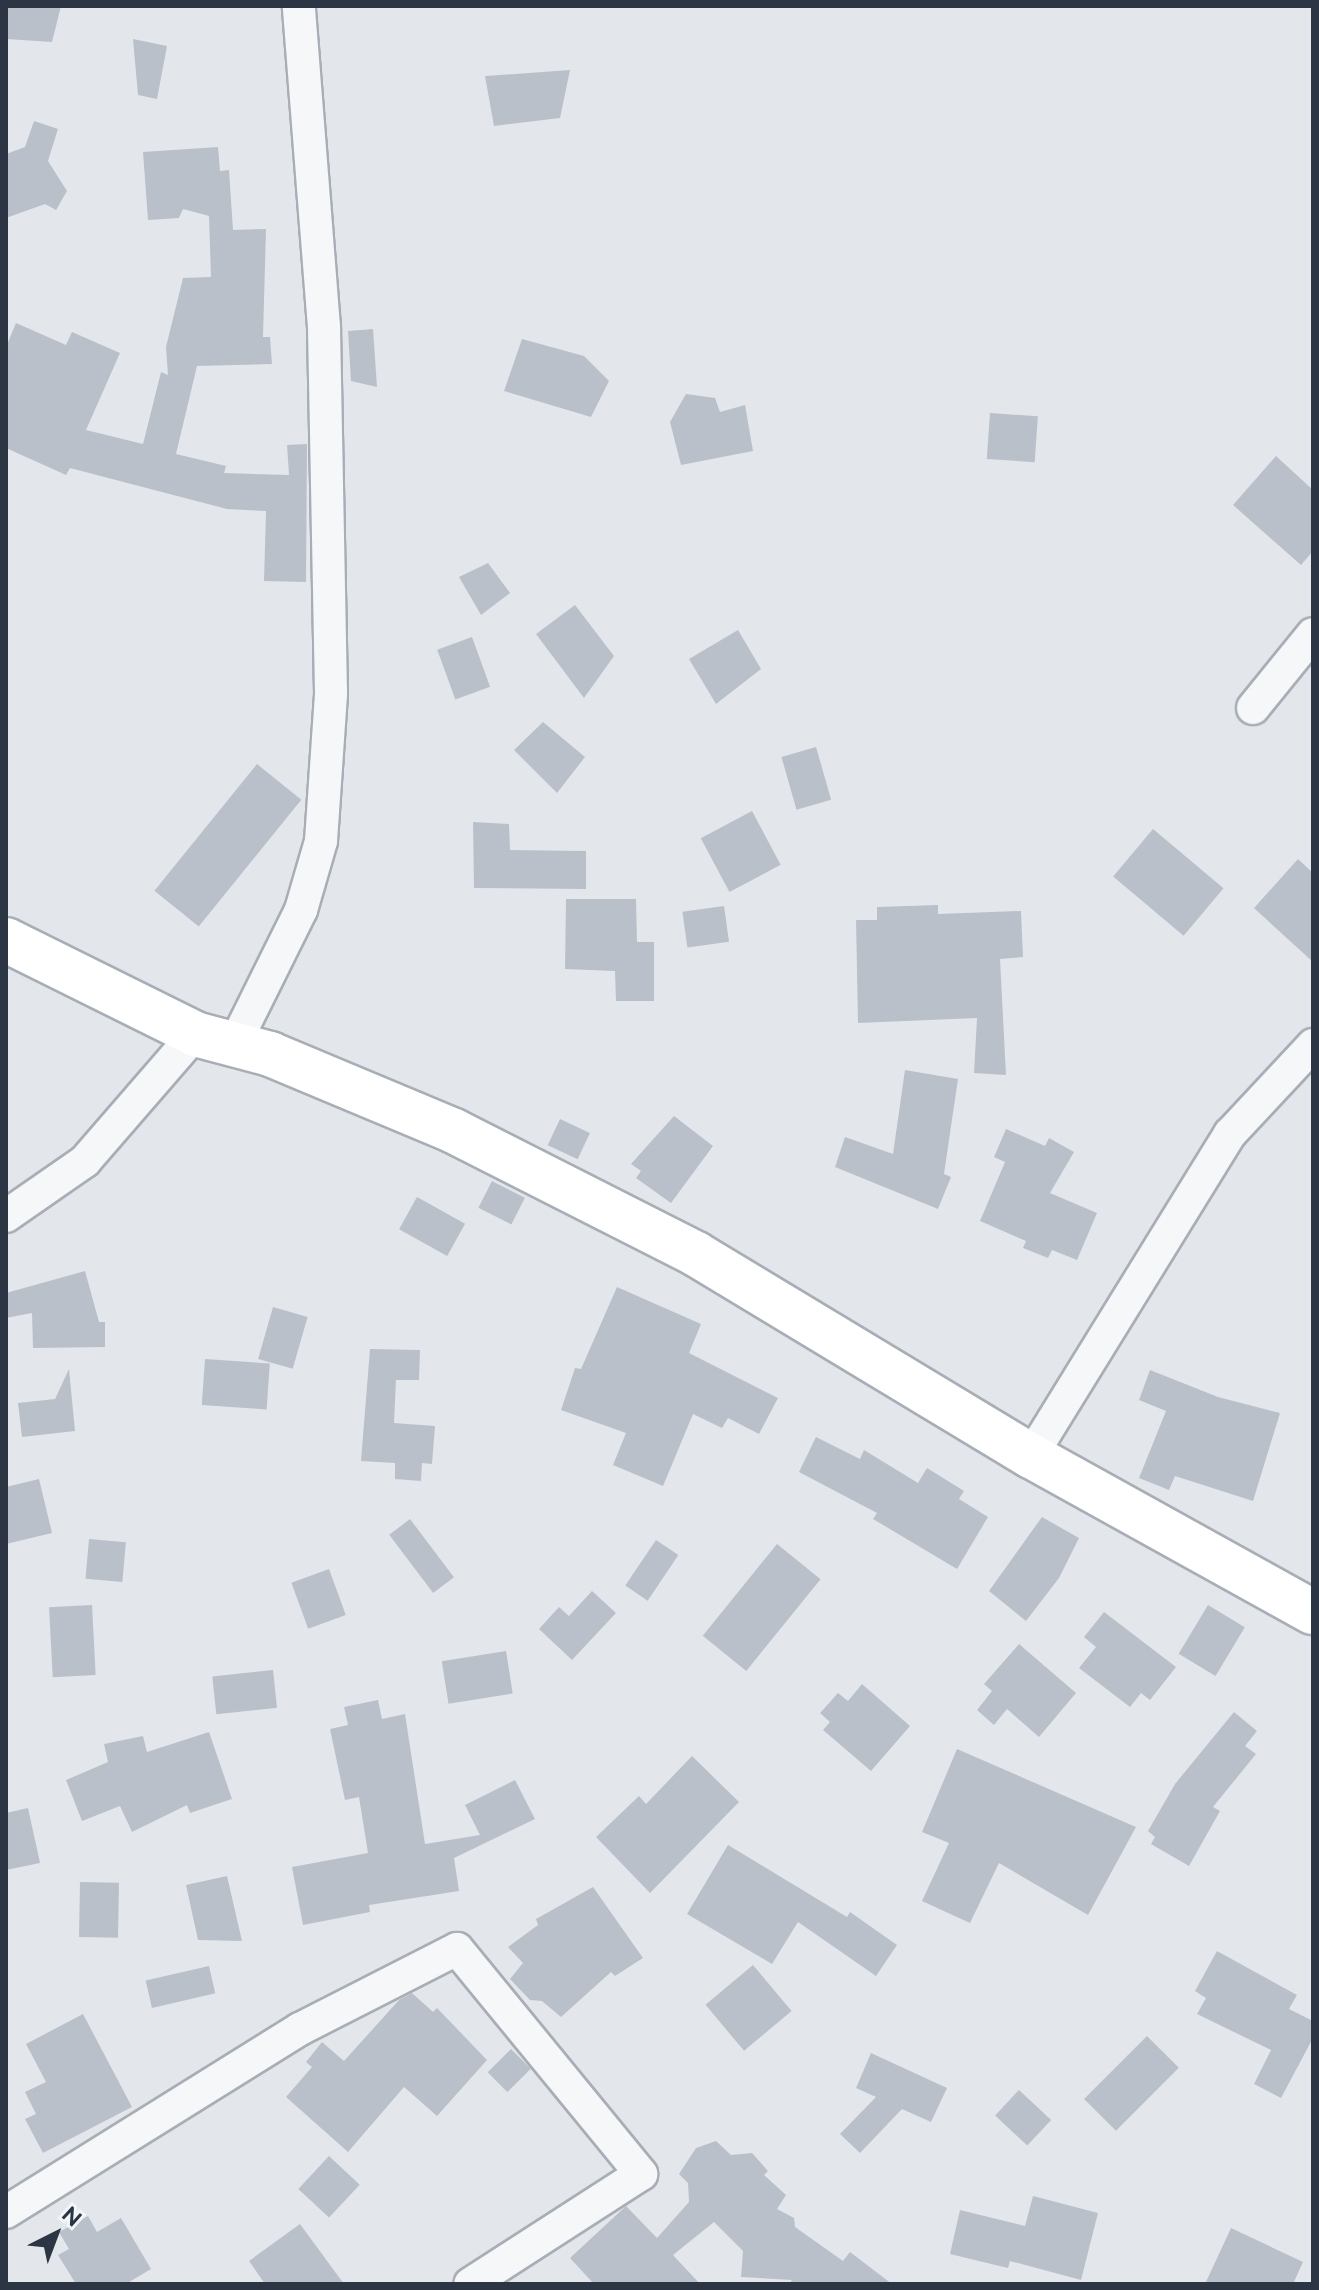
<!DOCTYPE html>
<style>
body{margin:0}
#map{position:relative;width:1319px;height:2290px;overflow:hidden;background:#e3e7eb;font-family:Raleway,sans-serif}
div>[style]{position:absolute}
.building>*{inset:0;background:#bac0c9;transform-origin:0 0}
.roads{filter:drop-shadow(2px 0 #a8aeb6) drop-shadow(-2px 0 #a8aeb6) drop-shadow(0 2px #a8aeb6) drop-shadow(0 -2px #a8aeb6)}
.street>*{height:32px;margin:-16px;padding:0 16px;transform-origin:16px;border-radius:16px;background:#f6f7f9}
.secondary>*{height:44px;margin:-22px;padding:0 22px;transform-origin:22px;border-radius:22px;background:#fff}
span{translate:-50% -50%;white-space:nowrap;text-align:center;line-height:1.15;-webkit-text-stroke:6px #f3f6f8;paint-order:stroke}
.frame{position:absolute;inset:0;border:8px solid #2b3544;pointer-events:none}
.north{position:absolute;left:16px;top:2194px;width:80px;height:80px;-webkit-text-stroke:6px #f3f6f8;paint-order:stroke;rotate:42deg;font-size:22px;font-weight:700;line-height:32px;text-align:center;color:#2b3544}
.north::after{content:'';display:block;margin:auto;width:28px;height:36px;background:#2b3544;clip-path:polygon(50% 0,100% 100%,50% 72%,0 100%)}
</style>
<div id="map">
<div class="building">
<i style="clip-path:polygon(6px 6px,61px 6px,52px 42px,6px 39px)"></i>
<i style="clip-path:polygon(133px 39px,167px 46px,157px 99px,138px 95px)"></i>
<i style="clip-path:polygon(570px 70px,560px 118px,494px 126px,485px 76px)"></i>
<i style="clip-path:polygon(34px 121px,58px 129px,48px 161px,67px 191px,56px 210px,45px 204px,6px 218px,6px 154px,25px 147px)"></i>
<i style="clip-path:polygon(218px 147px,220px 171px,229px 170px,233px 230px,266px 229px,263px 337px,270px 337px,272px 364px,197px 366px,176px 454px,226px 466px,224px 473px,289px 475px,287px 445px,307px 444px,306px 582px,264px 581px,266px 511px,227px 509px,70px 468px,66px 475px,6px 448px,6px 347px,16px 323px,66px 345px,72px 332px,120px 353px,86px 430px,143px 444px,161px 372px,168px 375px,166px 347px,183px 278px,211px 277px,209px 216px,183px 209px,179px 218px,148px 220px,143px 152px)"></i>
<i style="clip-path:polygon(373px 329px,377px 387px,351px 381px,348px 331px)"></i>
<i style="clip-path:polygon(522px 339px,584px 356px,609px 381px,591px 417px,504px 391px)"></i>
<i style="clip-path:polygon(686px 394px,715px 398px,720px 412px,745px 405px,753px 451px,681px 465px,670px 422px)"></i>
<i style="left:990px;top:413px;width:48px;height:46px;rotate:4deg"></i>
<i style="clip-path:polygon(1276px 456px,1313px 490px,1313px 551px,1301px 565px,1233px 505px)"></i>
<i style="clip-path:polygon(488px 563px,510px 593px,481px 615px,459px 577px)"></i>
<i style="clip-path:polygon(575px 605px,614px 656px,584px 698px,536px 634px)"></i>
<i style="clip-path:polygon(738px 630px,761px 669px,716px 704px,689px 659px)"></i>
<i style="left:472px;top:637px;width:53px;height:37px;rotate:70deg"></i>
<i style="clip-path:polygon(543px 722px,585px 757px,557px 793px,514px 750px)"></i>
<i style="left:816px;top:747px;width:55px;height:36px;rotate:74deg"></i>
<i style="left:257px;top:764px;width:57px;height:163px;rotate:39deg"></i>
<i style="left:752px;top:811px;width:61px;height:58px;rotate:62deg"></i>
<i style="clip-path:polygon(473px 822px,509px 824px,510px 850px,586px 851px,586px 889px,474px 888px)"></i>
<i style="left:1153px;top:829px;width:92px;height:62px;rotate:40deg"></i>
<i style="clip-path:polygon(1298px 859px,1313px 873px,1313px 962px,1254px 908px)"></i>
<i style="clip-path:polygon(566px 899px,636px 899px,637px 942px,654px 942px,654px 1001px,616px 1001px,615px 971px,565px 969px)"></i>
<i style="clip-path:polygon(938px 905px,938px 914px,1021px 911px,1023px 957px,1000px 959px,1006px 1075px,974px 1073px,977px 1018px,858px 1023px,856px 920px,877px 920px,877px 907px)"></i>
<i style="left:724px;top:906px;width:36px;height:42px;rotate:82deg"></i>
<i style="clip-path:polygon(905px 1070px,958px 1079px,944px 1174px,951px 1177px,938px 1209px,835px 1167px,845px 1137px,893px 1154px)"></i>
<i style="clip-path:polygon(674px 1116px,713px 1146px,671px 1203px,636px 1178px,641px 1171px,631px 1164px)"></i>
<i style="left:560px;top:1119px;width:33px;height:29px;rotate:25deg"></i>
<i style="clip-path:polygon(1006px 1129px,1045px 1146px,1049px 1138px,1074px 1152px,1050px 1193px,1097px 1213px,1077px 1260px,1052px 1250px,1048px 1258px,1023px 1248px,1026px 1241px,980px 1221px,1005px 1162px,994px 1157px)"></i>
<i style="left:492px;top:1181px;width:37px;height:30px;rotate:27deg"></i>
<i style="left:417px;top:1197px;width:55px;height:37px;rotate:29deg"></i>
<i style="clip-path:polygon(85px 1271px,99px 1322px,105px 1322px,105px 1347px,33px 1348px,32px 1313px,6px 1318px,6px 1293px)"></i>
<i style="clip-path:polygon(617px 1287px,701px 1324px,689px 1353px,778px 1398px,759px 1434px,728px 1418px,722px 1428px,693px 1414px,663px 1486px,613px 1465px,626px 1433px,561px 1410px,575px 1368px,581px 1369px)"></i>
<i style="left:273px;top:1307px;width:36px;height:54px;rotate:16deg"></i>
<i style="clip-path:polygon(370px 1349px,420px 1350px,419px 1380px,396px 1380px,394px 1423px,435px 1426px,432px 1464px,422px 1463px,421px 1481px,395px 1479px,395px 1463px,361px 1461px)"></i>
<i style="left:205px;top:1359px;width:65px;height:46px;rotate:4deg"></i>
<i style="clip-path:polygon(69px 1369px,75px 1431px,22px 1437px,18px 1403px,55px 1399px)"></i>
<i style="clip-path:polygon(1150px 1370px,1218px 1397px,1280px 1413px,1253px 1501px,1175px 1476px,1169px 1490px,1139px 1478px,1166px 1411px,1139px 1400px)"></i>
<i style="clip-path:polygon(816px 1437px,860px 1459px,864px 1450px,918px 1483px,927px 1468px,964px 1491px,959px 1499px,988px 1517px,957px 1569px,873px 1519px,877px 1513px,799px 1472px)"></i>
<i style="clip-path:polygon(39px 1479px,52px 1533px,6px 1544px,6px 1487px)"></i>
<i style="clip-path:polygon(1042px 1517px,1079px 1538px,1059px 1578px,1026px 1621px,989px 1591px)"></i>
<i style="left:410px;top:1519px;width:73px;height:26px;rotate:53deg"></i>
<i style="left:89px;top:1539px;width:37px;height:40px;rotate:5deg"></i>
<i style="left:656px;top:1540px;width:27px;height:55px;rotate:34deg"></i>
<i style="left:777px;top:1544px;width:56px;height:118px;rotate:39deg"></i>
<i style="left:329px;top:1569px;width:49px;height:40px;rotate:70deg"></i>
<i style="clip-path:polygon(592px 1591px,616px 1613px,572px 1660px,539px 1629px,559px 1607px,569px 1616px)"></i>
<i style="left:92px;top:1605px;width:70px;height:43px;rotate:87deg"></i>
<i style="left:1208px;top:1605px;width:43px;height:57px;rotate:31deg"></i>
<i style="clip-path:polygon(1104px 1612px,1176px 1667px,1150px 1700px,1141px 1693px,1130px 1707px,1079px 1668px,1096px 1647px,1084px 1637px)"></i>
<i style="clip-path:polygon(1019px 1644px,1076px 1693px,1039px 1737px,1007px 1709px,994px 1725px,977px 1710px,992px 1691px,984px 1684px)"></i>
<i style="left:506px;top:1651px;width:43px;height:65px;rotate:81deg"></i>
<i style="left:273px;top:1670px;width:38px;height:61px;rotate:84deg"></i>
<i style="clip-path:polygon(862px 1684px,910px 1726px,871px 1771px,823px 1730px,830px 1722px,820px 1713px,838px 1693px,848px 1701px)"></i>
<i style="clip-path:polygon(378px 1700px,382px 1719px,405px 1714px,425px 1844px,480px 1835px,465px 1805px,515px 1780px,535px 1819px,454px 1858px,459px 1891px,369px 1905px,370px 1912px,303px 1925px,292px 1867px,368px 1853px,359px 1797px,345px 1800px,330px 1729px,348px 1725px,344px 1707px)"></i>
<i style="clip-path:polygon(1234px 1712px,1257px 1731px,1245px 1746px,1256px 1754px,1213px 1807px,1220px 1811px,1189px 1866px,1151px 1844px,1155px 1837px,1148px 1831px,1175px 1784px)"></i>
<i style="clip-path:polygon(209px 1732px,232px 1799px,190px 1813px,187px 1805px,132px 1832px,120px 1806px,82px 1821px,66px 1780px,108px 1762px,104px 1744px,143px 1736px,147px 1752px)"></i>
<i style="clip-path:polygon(957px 1749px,1136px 1827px,1088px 1915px,999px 1863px,970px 1923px,922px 1901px,949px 1843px,922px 1832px)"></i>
<i style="clip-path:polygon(692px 1756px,739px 1802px,650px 1893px,596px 1837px,639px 1796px,646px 1804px)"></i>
<i style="clip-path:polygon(28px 1808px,40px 1863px,6px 1870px,6px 1813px)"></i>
<i style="clip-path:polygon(728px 1845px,847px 1917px,850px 1912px,897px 1945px,876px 1976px,798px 1922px,772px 1964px,687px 1914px)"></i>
<i style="clip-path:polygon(227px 1876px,242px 1941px,198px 1940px,186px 1885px)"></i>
<i style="left:80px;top:1882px;width:39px;height:55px;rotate:1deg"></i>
<i style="clip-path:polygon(593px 1887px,643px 1958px,615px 1976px,611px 1972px,561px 2017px,542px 2001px,530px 2000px,510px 1979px,523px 1963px,508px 1947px,538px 1925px,536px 1919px)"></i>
<i style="clip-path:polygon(1217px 1951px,1297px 1995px,1289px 2009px,1313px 2021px,1313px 2038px,1281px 2098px,1254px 2084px,1271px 2050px,1197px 2014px,1206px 1998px,1195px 1991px)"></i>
<i style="left:753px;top:1965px;width:60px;height:62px;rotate:50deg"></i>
<i style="left:209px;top:1966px;width:28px;height:65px;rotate:77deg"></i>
<i style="clip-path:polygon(412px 1993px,433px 2012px,437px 2008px,487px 2060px,437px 2116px,404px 2087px,348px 2152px,286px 2097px,312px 2067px,306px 2062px,322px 2042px,344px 2061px,399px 2000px)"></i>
<i style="clip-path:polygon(83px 2014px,132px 2107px,43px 2153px,25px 2119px,36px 2114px,25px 2092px,46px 2082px,26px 2044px)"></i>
<i style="left:1147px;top:2036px;width:45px;height:89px;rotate:45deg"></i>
<i style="left:511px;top:2049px;width:28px;height:33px;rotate:45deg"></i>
<i style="clip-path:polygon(871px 2053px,947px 2088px,931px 2122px,902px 2109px,860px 2153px,840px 2134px,876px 2097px,856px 2088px)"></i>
<i style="left:1019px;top:2090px;width:44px;height:35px;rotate:43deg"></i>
<i style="clip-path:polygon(716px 2141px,731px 2155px,752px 2153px,768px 2171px,764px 2175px,786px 2195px,777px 2209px,794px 2218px,795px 2227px,843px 2261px,850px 2252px,892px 2284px,789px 2284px,792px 2280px,741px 2277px,743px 2251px,714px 2222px,673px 2255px,700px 2284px,594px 2284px,570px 2258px,626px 2206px,657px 2238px,689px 2202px,688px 2183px,679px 2174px,696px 2148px)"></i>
<i style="left:329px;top:2156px;width:42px;height:45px;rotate:43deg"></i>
<i style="clip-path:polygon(1033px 2196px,1098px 2213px,1081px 2280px,1010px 2261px,1008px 2268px,950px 2254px,960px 2210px,1025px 2226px)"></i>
<i style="clip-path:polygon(88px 2216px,97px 2232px,121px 2218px,151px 2269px,126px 2284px,76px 2284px,58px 2255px,69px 2249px,59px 2232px)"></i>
<i style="clip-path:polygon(300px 2224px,344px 2284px,265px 2284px,249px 2261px)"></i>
<i style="clip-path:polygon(1231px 2228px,1303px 2262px,1293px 2284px,1205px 2284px)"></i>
</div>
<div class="roads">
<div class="street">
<i style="left:1253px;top:708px;width:95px;rotate:-51deg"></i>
<i style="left:234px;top:1045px;width:151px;rotate:-63.6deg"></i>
<i style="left:301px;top:910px;width:72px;rotate:-73.8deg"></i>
<i style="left:321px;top:841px;width:148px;rotate:-86.1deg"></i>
<i style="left:331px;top:693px;width:366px;rotate:-91.1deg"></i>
<i style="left:324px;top:327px;width:322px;rotate:-94.5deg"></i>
<i style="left:6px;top:1216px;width:96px;rotate:-34.8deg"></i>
<i style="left:85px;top:1161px;width:168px;rotate:-49.1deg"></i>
<i style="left:1031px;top:1456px;width:379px;rotate:-58.3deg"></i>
<i style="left:1230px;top:1134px;width:122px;rotate:-47deg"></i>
<i style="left:6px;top:2212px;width:346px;rotate:-31.9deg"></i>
<i style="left:300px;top:2029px;width:176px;rotate:-27deg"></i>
<i style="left:457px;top:1949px;width:291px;rotate:50.7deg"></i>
<i style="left:641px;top:2174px;width:203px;rotate:147.2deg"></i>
</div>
<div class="secondary">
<i style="left:6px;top:940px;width:211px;rotate:26.4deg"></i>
<i style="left:195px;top:1034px;width:78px;rotate:14.9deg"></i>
<i style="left:270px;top:1054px;width:199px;rotate:22.7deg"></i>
<i style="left:454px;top:1131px;width:271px;rotate:26.9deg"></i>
<i style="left:696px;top:1254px;width:391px;rotate:31.1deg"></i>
<i style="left:1031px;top:1456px;width:322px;rotate:29deg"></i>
</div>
</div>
<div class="frame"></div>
<div class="north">N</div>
</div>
